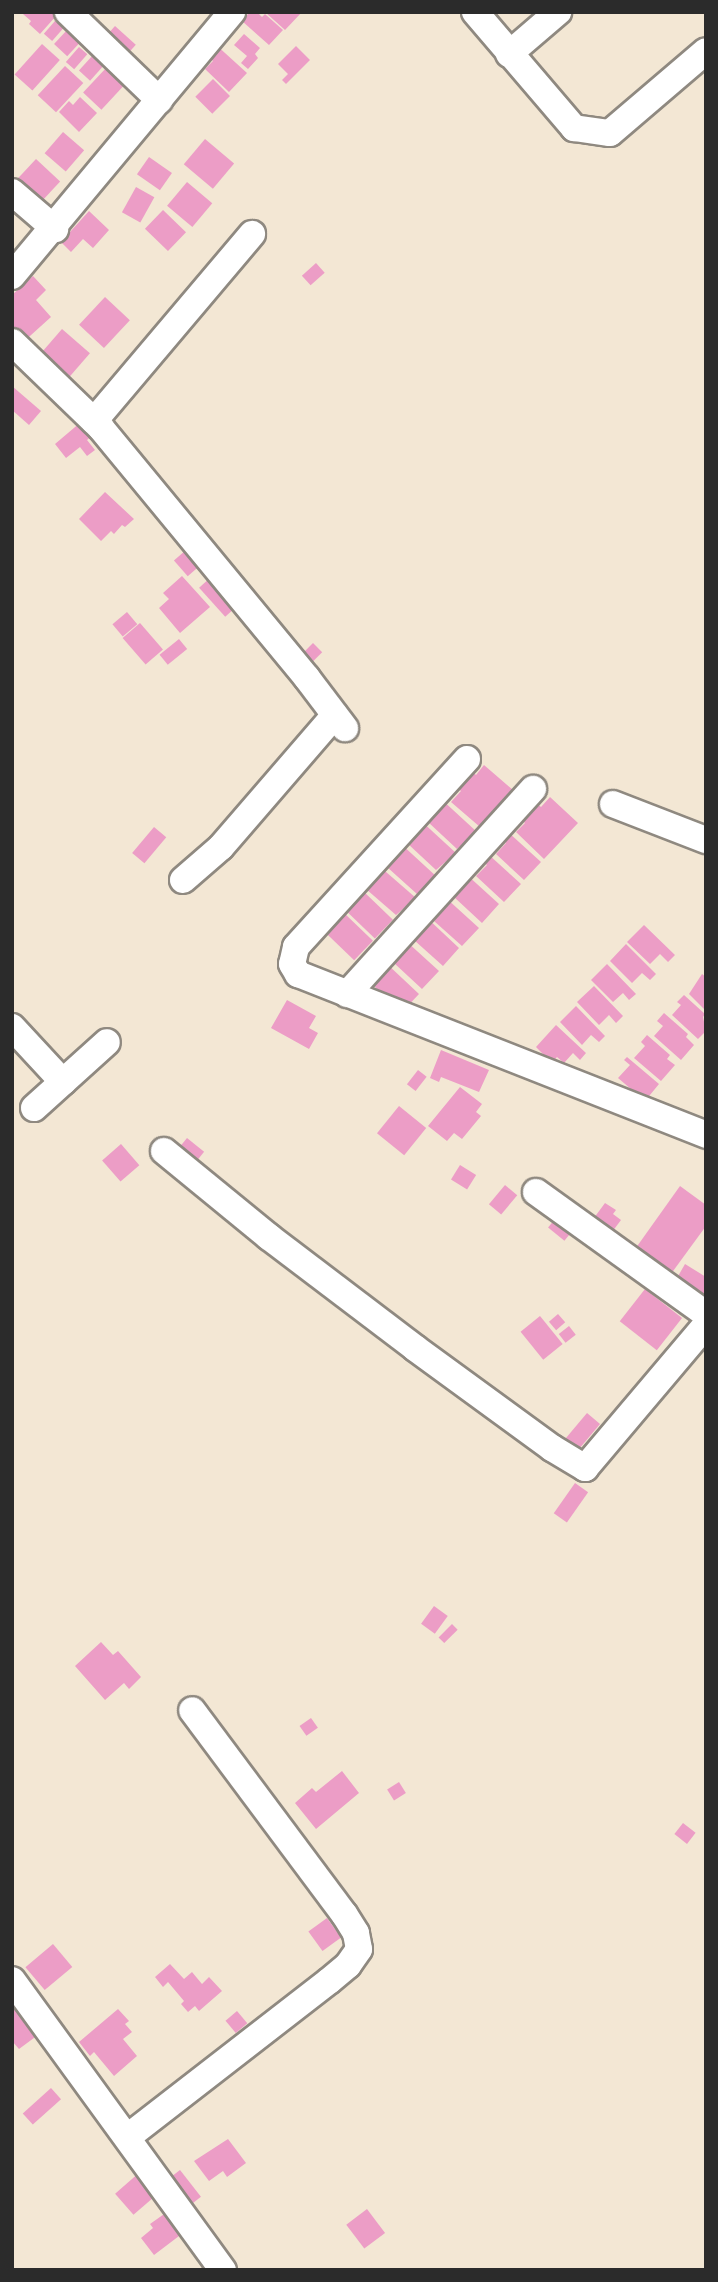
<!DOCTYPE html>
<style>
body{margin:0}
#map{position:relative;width:718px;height:2282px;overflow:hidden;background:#f3e7d4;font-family:"Libre Caslon Text",serif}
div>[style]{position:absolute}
.building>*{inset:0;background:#ec9dc6;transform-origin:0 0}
.roads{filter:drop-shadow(2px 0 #8f8980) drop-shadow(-2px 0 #8f8980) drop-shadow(0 2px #8f8980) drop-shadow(0 -2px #8f8980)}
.minor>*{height:26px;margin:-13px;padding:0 13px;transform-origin:13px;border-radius:13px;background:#fff}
span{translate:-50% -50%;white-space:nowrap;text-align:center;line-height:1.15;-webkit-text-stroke:5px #f6f6f2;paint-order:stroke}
.frame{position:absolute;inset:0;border:14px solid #2b2b2b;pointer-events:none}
</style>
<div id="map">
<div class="building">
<i style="clip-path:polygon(25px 12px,52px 12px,56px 16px,40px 34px,29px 24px,31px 21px,23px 14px)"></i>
<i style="clip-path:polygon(250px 12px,257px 12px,262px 17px,265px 14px,283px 30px,269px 45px,242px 21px)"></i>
<i style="clip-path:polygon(265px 12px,302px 12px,285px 30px)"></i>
<i style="left:55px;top:21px;width:11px;height:17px;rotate:41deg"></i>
<i style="left:115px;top:26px;width:28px;height:11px;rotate:42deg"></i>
<i style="left:67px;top:30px;width:18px;height:19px;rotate:43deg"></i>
<i style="clip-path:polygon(244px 34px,260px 48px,255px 54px,258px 58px,248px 69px,241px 63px,247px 56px,234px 45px)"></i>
<i style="clip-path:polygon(214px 43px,247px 73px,229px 92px,205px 69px,213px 61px,205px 53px)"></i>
<i style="left:42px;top:44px;width:24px;height:41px;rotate:42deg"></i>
<i style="clip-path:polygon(296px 46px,310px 60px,286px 84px,282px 80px,288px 74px,278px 64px)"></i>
<i style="left:79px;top:47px;width:11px;height:20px;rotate:41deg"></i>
<i style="left:93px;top:55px;width:15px;height:21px;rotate:42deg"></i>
<i style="left:65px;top:66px;width:25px;height:40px;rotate:43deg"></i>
<i style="left:107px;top:67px;width:25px;height:35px;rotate:43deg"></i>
<i style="left:213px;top:79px;width:24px;height:25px;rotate:45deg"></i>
<i style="clip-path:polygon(80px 97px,97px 113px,79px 132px,59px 112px,69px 101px,73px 105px)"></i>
<i style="left:63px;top:132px;width:28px;height:28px;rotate:41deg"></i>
<i style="left:205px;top:139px;width:38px;height:33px;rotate:40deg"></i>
<i style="left:149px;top:157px;width:28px;height:21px;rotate:35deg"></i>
<i style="left:36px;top:159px;width:33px;height:27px;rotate:43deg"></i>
<i style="left:187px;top:182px;width:33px;height:31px;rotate:40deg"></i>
<i style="left:136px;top:187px;width:21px;height:29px;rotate:29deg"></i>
<i style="left:163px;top:210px;width:32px;height:26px;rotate:44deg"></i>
<i style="clip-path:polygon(89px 211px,109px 230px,93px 248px,83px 239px,71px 252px,61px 242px)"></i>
<i style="left:316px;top:263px;width:13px;height:19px;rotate:48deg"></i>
<i style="clip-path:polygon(33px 276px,46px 290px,36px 300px,51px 317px,20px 345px,12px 337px,12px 295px)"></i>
<i style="left:105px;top:297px;width:34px;height:38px;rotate:43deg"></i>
<i style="left:62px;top:329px;width:37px;height:38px;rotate:41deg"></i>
<i style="clip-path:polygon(12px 386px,41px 411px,29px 425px,12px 410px)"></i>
<i style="clip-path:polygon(81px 422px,92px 436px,87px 440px,95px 450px,87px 456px,80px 447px,66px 458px,55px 444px)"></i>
<i style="clip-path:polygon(105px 492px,134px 519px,125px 527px,122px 525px,114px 534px,111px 531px,101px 541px,79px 519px)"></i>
<i style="left:186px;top:550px;width:21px;height:16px;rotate:49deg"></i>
<i style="clip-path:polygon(182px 576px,210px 607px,180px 633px,159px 608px,169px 599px,163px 593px)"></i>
<i style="left:211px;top:577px;width:39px;height:16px;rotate:48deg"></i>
<i style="left:127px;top:612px;width:16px;height:19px;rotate:50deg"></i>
<i style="left:140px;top:623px;width:35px;height:23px;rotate:49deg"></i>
<i style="left:179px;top:639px;width:13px;height:25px;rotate:51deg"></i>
<i style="left:313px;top:643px;width:13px;height:20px;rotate:45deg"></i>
<i style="clip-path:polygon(484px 765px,513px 790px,480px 827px,451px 802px,461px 791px,453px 785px,468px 768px,476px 775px)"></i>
<i style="clip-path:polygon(550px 797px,578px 823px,544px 859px,516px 832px,525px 823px,518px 816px,533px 800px,541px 807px)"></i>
<i style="clip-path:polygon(440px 798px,477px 832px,457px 849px,428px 822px,438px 810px)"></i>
<i style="clip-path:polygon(419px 819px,456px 853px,436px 870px,407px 843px)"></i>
<i style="left:154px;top:827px;width:16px;height:34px;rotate:40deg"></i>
<i style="clip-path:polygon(508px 832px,541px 862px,524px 880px,496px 854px,506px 843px,502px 838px)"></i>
<i style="clip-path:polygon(400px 843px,437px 877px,417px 894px,387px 867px,398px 856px,392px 851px)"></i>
<i style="clip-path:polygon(488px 854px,521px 884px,504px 902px,476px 876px,487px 865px,482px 861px)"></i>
<i style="clip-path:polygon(378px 865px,416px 898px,396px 915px,366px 889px)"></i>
<i style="clip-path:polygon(466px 874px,499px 904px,482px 923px,454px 897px,464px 886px,459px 881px)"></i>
<i style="left:362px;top:890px;width:43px;height:26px;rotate:44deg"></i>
<i style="clip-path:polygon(446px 898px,479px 928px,462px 946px,434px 921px,444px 909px,440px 905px)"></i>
<i style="left:342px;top:911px;width:43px;height:27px;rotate:44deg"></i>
<i style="clip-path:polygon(426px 917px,459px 948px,443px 966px,414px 940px,425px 929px,420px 924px)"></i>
<i style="clip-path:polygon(644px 925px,675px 955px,668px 962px,660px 954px,650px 964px,627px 942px)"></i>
<i style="clip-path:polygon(406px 941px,439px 971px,422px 989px,394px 963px,405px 952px,400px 947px)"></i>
<i style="clip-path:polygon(626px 944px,656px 974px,650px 980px,642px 973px,632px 983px,610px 961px)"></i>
<i style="clip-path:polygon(386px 963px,419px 994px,402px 1012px,374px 986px,384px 974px,380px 970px)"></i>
<i style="clip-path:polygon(607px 964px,636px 994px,629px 1000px,623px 993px,613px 1002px,591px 980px)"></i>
<i style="clip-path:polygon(702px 974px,706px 977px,706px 1011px,689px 994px)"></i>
<i style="clip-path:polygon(594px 986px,623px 1016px,616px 1023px,609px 1015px,599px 1025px,577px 1002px)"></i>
<i style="clip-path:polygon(684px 995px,705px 1014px,703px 1017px,706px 1031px,698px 1039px,672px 1015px,681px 1005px,677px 1002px)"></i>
<i style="clip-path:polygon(287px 1000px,316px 1016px,309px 1028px,318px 1033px,309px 1049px,271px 1028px)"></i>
<i style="clip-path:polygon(576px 1006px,605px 1036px,599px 1042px,591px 1035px,582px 1045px,560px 1022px)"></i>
<i style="clip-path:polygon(664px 1013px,688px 1034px,686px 1037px,694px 1045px,681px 1060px,654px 1036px,663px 1026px,657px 1021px)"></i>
<i style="clip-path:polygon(556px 1025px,586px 1053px,580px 1060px,573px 1053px,564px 1063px,557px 1057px,549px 1066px,542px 1059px,545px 1056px,536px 1047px)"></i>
<i style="clip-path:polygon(647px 1035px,670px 1055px,667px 1059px,675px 1065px,661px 1081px,634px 1058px,645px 1046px,641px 1042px)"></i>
<i style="clip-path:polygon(441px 1050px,489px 1070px,479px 1092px,441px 1077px,439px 1082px,430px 1078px)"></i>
<i style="clip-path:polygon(627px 1057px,659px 1084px,645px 1101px,618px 1078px,630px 1065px,624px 1060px)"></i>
<i style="left:418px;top:1070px;width:11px;height:18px;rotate:38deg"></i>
<i style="clip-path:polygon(460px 1087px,482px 1104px,476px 1112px,481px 1116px,462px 1139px,454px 1133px,447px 1141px,428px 1126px)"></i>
<i style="left:399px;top:1106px;width:35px;height:35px;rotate:39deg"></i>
<i style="left:187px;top:1138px;width:22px;height:12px;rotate:39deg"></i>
<i style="left:121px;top:1144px;width:28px;height:25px;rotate:49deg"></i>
<i style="left:460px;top:1165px;width:19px;height:17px;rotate:32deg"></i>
<i style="left:505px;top:1185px;width:16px;height:25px;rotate:40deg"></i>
<i style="clip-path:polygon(680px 1186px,706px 1205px,706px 1226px,668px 1278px,633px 1252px)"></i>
<i style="clip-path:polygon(605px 1203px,616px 1210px,613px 1214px,621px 1220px,609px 1236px,591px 1222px)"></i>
<i style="left:555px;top:1219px;width:21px;height:11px;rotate:39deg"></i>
<i style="clip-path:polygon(685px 1264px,706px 1277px,706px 1298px,673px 1285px)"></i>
<i style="left:645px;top:1289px;width:47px;height:41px;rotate:38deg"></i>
<i style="left:558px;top:1314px;width:11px;height:12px;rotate:49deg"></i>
<i style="left:540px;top:1316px;width:36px;height:25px;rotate:51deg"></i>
<i style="left:569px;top:1326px;width:11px;height:13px;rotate:52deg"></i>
<i style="left:587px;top:1413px;width:17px;height:34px;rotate:40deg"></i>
<i style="left:575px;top:1483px;width:16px;height:37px;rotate:35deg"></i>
<i style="left:434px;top:1606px;width:17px;height:22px;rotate:36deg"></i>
<i style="left:452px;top:1624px;width:8px;height:19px;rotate:45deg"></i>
<i style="clip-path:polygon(101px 1642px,113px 1655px,118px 1651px,141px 1677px,129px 1689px,124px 1683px,105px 1700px,75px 1666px)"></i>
<i style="left:311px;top:1718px;width:12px;height:14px;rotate:55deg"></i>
<i style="clip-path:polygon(342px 1771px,359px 1793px,316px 1829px,295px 1803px,312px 1788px,316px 1792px)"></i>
<i style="left:399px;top:1782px;width:13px;height:14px;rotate:58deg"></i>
<i style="left:683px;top:1823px;width:16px;height:14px;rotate:38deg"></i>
<i style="left:327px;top:1918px;width:24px;height:23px;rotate:54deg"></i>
<i style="left:53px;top:1944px;width:30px;height:36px;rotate:50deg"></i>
<i style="clip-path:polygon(170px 1964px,184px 1979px,192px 1972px,202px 1984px,209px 1977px,222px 1991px,199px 2011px,195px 2006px,188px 2012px,181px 2004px,184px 2001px,168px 1982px,163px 1987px,155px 1977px)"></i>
<i style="clip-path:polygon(12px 1994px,42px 2032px,19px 2049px,12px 2041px)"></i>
<i style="clip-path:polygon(118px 2009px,129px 2021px,125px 2024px,132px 2032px,123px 2039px,137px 2056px,114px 2076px,94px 2052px,90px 2056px,79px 2042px)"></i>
<i style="left:237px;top:2011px;width:16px;height:15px;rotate:50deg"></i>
<i style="left:51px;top:2088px;width:15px;height:38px;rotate:48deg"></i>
<i style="clip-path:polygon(228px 2139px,246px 2163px,227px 2177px,223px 2171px,209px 2181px,194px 2161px)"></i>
<i style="left:180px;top:2170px;width:34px;height:14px;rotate:52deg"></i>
<i style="left:140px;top:2172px;width:28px;height:33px;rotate:49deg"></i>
<i style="left:367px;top:2209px;width:30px;height:26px;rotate:53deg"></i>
<i style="clip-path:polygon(167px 2212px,183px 2233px,154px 2255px,141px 2238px,153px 2228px,150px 2224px)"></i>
</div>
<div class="roads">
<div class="minor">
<i style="left:68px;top:12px;width:127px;rotate:44deg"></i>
<i style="left:475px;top:12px;width:153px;rotate:49.5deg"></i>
<i style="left:574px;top:128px;width:36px;rotate:8deg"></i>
<i style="left:610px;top:133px;width:126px;rotate:-40.5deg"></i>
<i style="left:509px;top:54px;width:65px;rotate:-40.6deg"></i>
<i style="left:12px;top:192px;width:57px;rotate:40.7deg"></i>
<i style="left:12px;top:276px;width:344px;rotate:-50.2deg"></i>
<i style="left:12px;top:342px;width:124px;rotate:44deg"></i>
<i style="left:101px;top:428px;width:324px;rotate:50.5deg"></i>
<i style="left:307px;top:678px;width:63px;rotate:52.8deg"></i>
<i style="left:94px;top:421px;width:245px;rotate:-49.8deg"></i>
<i style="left:467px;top:759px;width:254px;rotate:132.3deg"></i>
<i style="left:296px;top:947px;width:17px;rotate:103deg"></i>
<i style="left:292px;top:964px;width:12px;rotate:59deg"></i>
<i style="left:298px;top:974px;width:439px;rotate:21.5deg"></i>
<i style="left:613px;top:804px;width:100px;rotate:21.2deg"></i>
<i style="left:183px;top:880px;width:50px;rotate:-41deg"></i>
<i style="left:221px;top:847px;width:174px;rotate:-49.2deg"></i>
<i style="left:347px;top:994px;width:277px;rotate:-47.8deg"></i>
<i style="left:12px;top:1027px;width:75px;rotate:47.2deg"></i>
<i style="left:34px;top:1108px;width:98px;rotate:-42.1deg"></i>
<i style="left:164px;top:1151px;width:136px;rotate:39.3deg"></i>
<i style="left:269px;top:1237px;width:183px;rotate:37.2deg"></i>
<i style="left:415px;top:1348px;width:170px;rotate:36.1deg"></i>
<i style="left:552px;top:1448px;width:39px;rotate:31deg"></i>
<i style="left:585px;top:1468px;width:187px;rotate:-49.8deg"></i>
<i style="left:536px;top:1192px;width:209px;rotate:35.7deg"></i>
<i style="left:12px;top:1980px;width:359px;rotate:54deg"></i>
<i style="left:129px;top:2136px;width:253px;rotate:-37.8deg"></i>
<i style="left:329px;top:1981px;width:25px;rotate:-40deg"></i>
<i style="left:348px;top:1965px;width:19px;rotate:-55deg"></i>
<i style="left:359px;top:1949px;width:16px;rotate:-101deg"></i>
<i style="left:356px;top:1933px;width:22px;rotate:-122deg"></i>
<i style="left:344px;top:1914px;width:254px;rotate:-126.7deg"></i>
</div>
</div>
<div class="frame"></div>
</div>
